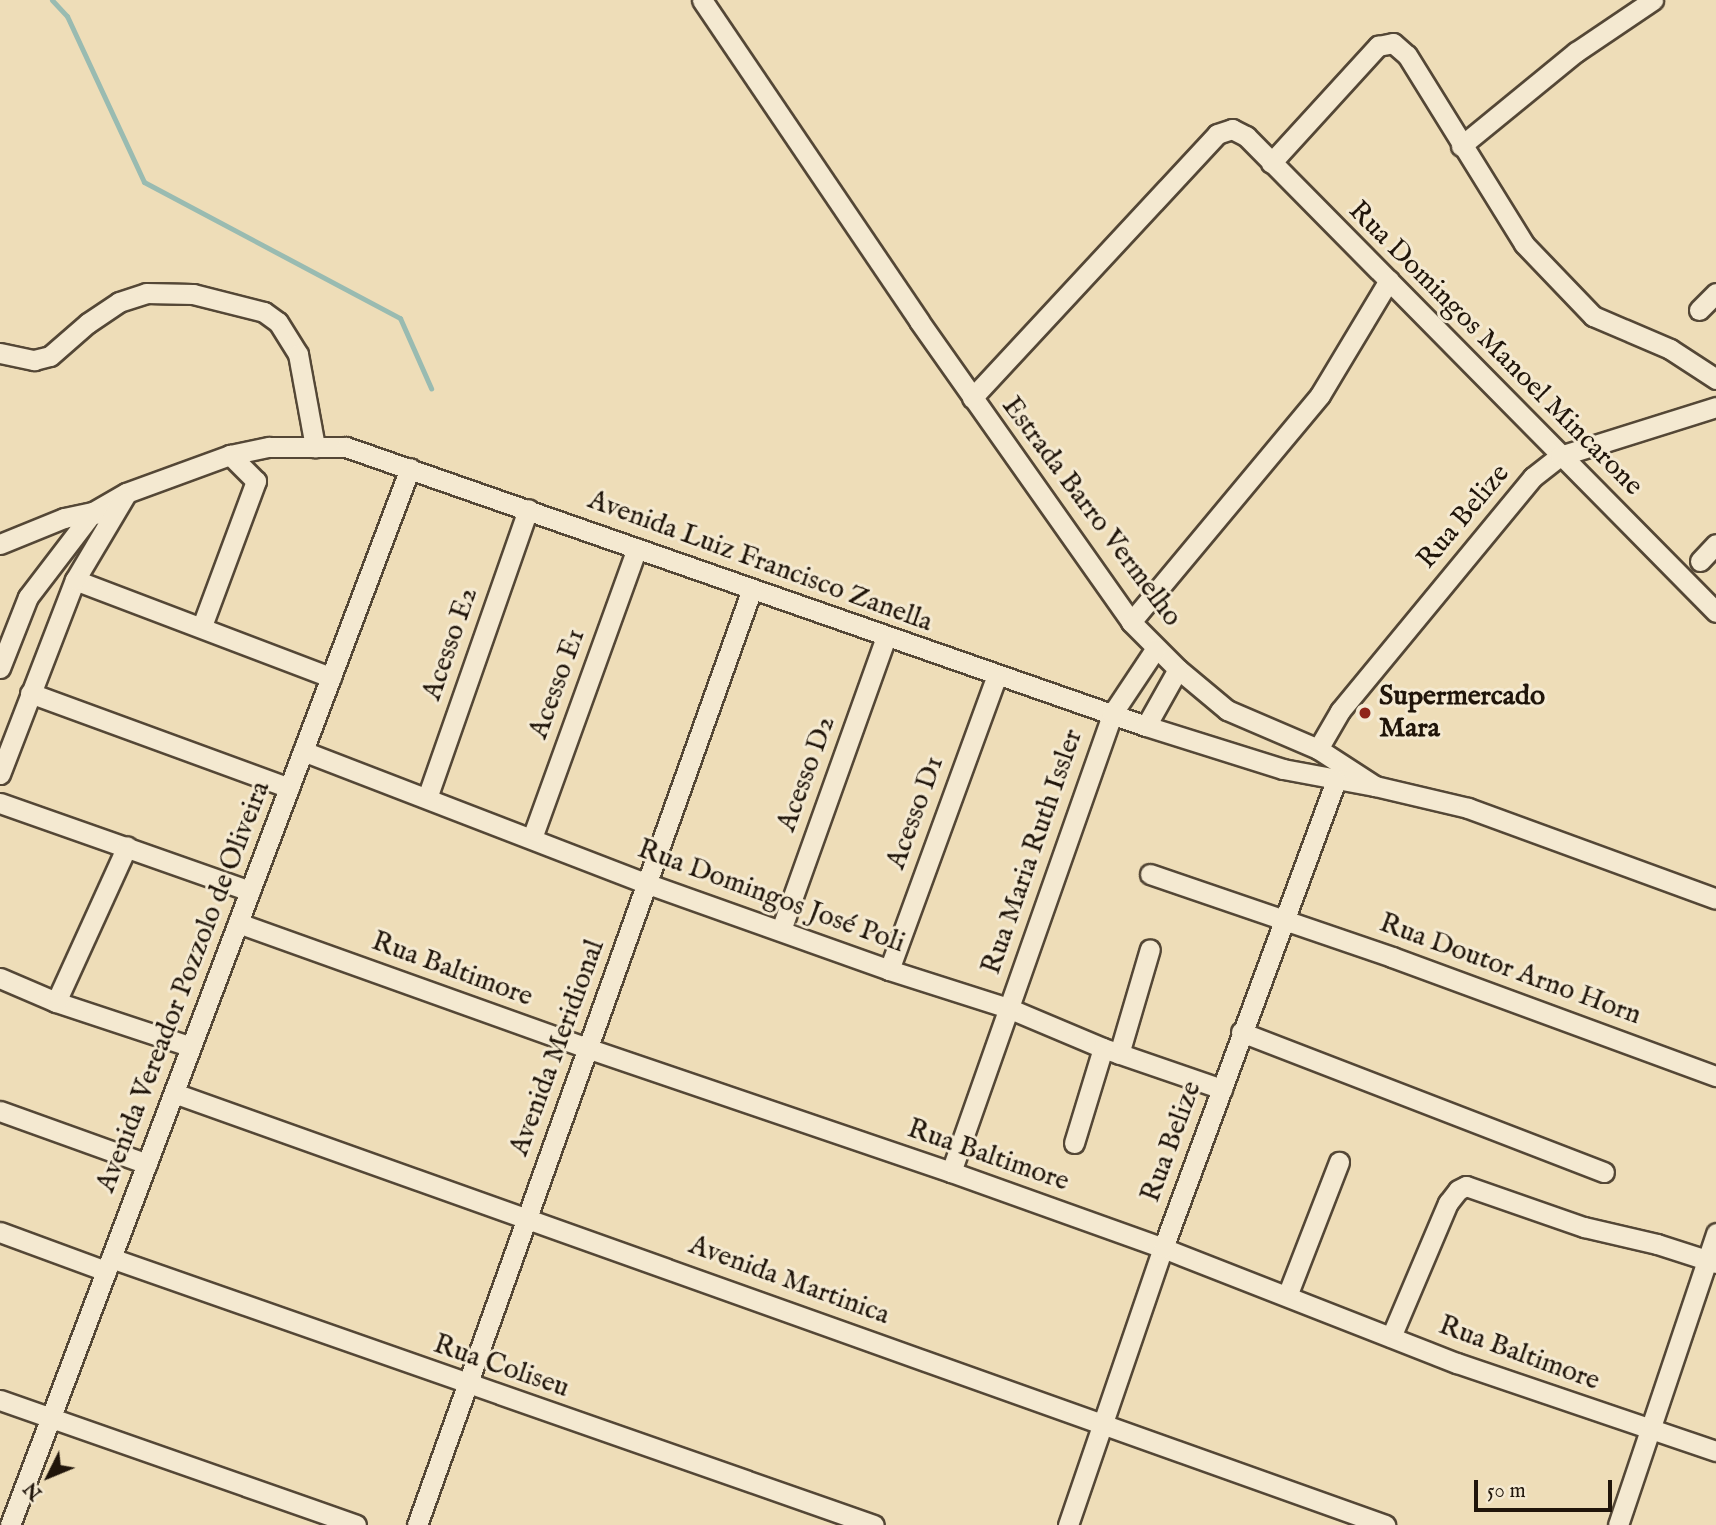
<!DOCTYPE html>
<meta charset="utf-8">
<style>
body{margin:0}
#map{position:relative;width:1716px;height:1525px;overflow:hidden;background:#eeddb8;font-family:"IM FELL English",serif}
div>[style]{position:absolute}
.stream>*{height:5px;margin:-2.5px;padding:0 2.5px;transform-origin:2.5px;border-radius:2.5px;background:#99bbb1}
.roads{filter:drop-shadow(2px 0 #544736) drop-shadow(-2px 0 #544736) drop-shadow(0 2px #544736) drop-shadow(0 -2px #544736)}
.minor>*{height:19px;margin:-9.5px;padding:0 9.5px;transform-origin:9.5px;border-radius:9.5px;background:#f4e9d1}
.dots>*{width:19px;height:19px;translate:-50% -50%;box-sizing:border-box;border:4px solid #f4e9d1;border-radius:50%}
span{translate:-50% -50%;white-space:nowrap;text-align:center;line-height:1.15;-webkit-text-stroke:6px #f4e9d1;paint-order:stroke}
.street-label{font-size:28px;color:#20150a}
.poi-label{font-size:28px;color:#20150a;font-weight:700}
.left{translate:0 -50%;text-align:left}
.north{position:absolute;left:14px;top:1441px;width:70px;height:70px;-webkit-text-stroke:5px #f4e9d1;paint-order:stroke;rotate:227deg;font-size:19px;font-weight:700;line-height:28px;text-align:center;color:#20150a}
.north::after{content:'';display:block;margin:auto;width:24px;height:32px;background:#20150a;clip-path:polygon(50% 0,100% 100%,50% 72%,0 100%)}
.scale{position:absolute;left:1474px;top:1480px;width:138px;height:32px;box-sizing:border-box;border:4px solid #20150a;border-top:0;padding-left:9px;font-size:21px;line-height:24px;white-space:nowrap;color:#20150a;-webkit-text-stroke:5px #f4e9d1;paint-order:stroke}
</style>
<div id="map">
<div class="stream">
<i style="left:52px;top:0;width:22px;rotate:47deg"></i>
<i style="left:67px;top:16px;width:183px;rotate:65.1deg"></i>
<i style="left:144px;top:182px;width:290px;rotate:28deg"></i>
<i style="left:400px;top:318px;width:77px;rotate:66.1deg"></i>
</div>
<div class="roads">
<div class="minor">
<i style="left:702px;top:0;width:387px;rotate:55.9deg"></i>
<i style="left:919px;top:321px;width:368px;rotate:54.8deg"></i>
<i style="left:1131px;top:622px;width:66px;rotate:45deg"></i>
<i style="left:1178px;top:669px;width:64px;rotate:39.9deg"></i>
<i style="left:1227px;top:710px;width:99px;rotate:23.2deg"></i>
<i style="left:1318px;top:749px;width:68px;rotate:33deg"></i>
<i style="left:1375px;top:786px;width:96px;rotate:13.3deg"></i>
<i style="left:1468px;top:808px;width:264px;rotate:20.1deg"></i>
<i style="left:1461px;top:146px;width:149px;rotate:-39.3deg"></i>
<i style="left:1576px;top:52px;width:93px;rotate:-34deg"></i>
<i style="left:1271px;top:163px;width:159px;rotate:-47.6deg"></i>
<i style="left:1378px;top:46px;width:15px;rotate:-11deg"></i>
<i style="left:1393px;top:43px;width:18px;rotate:41deg"></i>
<i style="left:1407px;top:55px;width:222px;rotate:58.2deg"></i>
<i style="left:1524px;top:244px;width:100px;rotate:46.2deg"></i>
<i style="left:1593px;top:316px;width:84px;rotate:23.2deg"></i>
<i style="left:1670px;top:349px;width:55px;rotate:33.1deg"></i>
<i style="left:1699px;top:310px;width:24px;rotate:-45deg"></i>
<i style="left:0;top:353px;width:35px;rotate:12deg"></i>
<i style="left:34px;top:360px;width:16px;rotate:-14deg"></i>
<i style="left:50px;top:356px;width:50px;rotate:-41deg"></i>
<i style="left:88px;top:323px;width:37px;rotate:-34deg"></i>
<i style="left:119px;top:302px;width:28px;rotate:-18deg"></i>
<i style="left:146px;top:293px;width:47px;rotate:1.2deg"></i>
<i style="left:193px;top:294px;width:73px;rotate:14.2deg"></i>
<i style="left:264px;top:312px;width:17px;rotate:36deg"></i>
<i style="left:278px;top:322px;width:38px;rotate:58deg"></i>
<i style="left:298px;top:354px;width:95px;rotate:79.6deg"></i>
<i style="left:972px;top:398px;width:360px;rotate:-47.1deg"></i>
<i style="left:1217px;top:134px;width:16px;rotate:-18deg"></i>
<i style="left:1232px;top:129px;width:16px;rotate:27deg"></i>
<i style="left:1246px;top:136px;width:669px;rotate:45.36deg"></i>
<i style="left:0;top:544px;width:69px;rotate:-22.1deg"></i>
<i style="left:64px;top:518px;width:30px;rotate:-12deg"></i>
<i style="left:93px;top:512px;width:4px;rotate:27deg"></i>
<i style="left:1700px;top:561px;width:23px;rotate:-47deg"></i>
<i style="left:75px;top:580px;width:274px;rotate:20.8deg"></i>
<i style="left:1131px;top:622px;width:295px;rotate:-50.2deg"></i>
<i style="left:1320px;top:395px;width:134px;rotate:-59deg"></i>
<i style="left:202px;top:626px;width:155px;rotate:-69.6deg"></i>
<i style="left:256px;top:481px;width:37px;rotate:-135deg"></i>
<i style="left:0;top:668px;width:76px;rotate:-68.5deg"></i>
<i style="left:28px;top:597px;width:107px;rotate:-52.6deg"></i>
<i style="left:93px;top:512px;width:38px;rotate:-30deg"></i>
<i style="left:126px;top:493px;width:111px;rotate:-20.1deg"></i>
<i style="left:230px;top:455px;width:40px;rotate:-12deg"></i>
<i style="left:269px;top:447px;width:77px"></i>
<i style="left:346px;top:447px;width:847px;rotate:19.23deg"></i>
<i style="left:1146px;top:726px;width:144px;rotate:17.4deg"></i>
<i style="left:1283px;top:769px;width:94px;rotate:10.5deg"></i>
<i style="left:30px;top:693px;width:276px;rotate:20.1deg"></i>
<i style="left:1146px;top:726px;width:65px;rotate:-60.7deg"></i>
<i style="left:1318px;top:749px;width:44px;rotate:-59.9deg"></i>
<i style="left:1340px;top:711px;width:303px;rotate:-50.5deg"></i>
<i style="left:1533px;top:477px;width:34px;rotate:-38deg"></i>
<i style="left:1560px;top:456px;width:164px;rotate:-17.4deg"></i>
<i style="left:303px;top:751px;width:370px;rotate:21.1deg"></i>
<i style="left:648px;top:884px;width:256px;rotate:19.6deg"></i>
<i style="left:889px;top:970px;width:125px;rotate:17.7deg"></i>
<i style="left:1008px;top:1008px;width:103px;rotate:22.8deg"></i>
<i style="left:1103px;top:1048px;width:126px;rotate:19deg"></i>
<i style="left:0;top:774px;width:208px;rotate:-68.9deg"></i>
<i style="left:75px;top:580px;width:100px;rotate:-59.3deg"></i>
<i style="left:427px;top:798px;width:306px;rotate:-70.7deg"></i>
<i style="left:0;top:803px;width:265px;rotate:19.4deg"></i>
<i style="left:532px;top:838px;width:308px;rotate:-70.1deg"></i>
<i style="left:1150px;top:874px;width:256px;rotate:18.9deg"></i>
<i style="left:1392px;top:957px;width:345px;rotate:20.2deg"></i>
<i style="left:238px;top:923px;width:371px;rotate:19.7deg"></i>
<i style="left:587px;top:1048px;width:385px;rotate:18.8deg"></i>
<i style="left:951px;top:1172px;width:225px;rotate:19.7deg"></i>
<i style="left:1163px;top:1248px;width:316px;rotate:21.4deg"></i>
<i style="left:1457px;top:1363px;width:274px;rotate:18.8deg"></i>
<i style="left:781px;top:930px;width:311px;rotate:-70.3deg"></i>
<i style="left:889px;top:970px;width:314px;rotate:-69.9deg"></i>
<i style="left:0;top:978px;width:61px;rotate:23.2deg"></i>
<i style="left:56px;top:1002px;width:140px;rotate:18.3deg"></i>
<i style="left:56px;top:1002px;width:171px;rotate:-65.5deg"></i>
<i style="left:1241px;top:1032px;width:389px;rotate:21.1deg"></i>
<i style="left:1119px;top:1054px;width:109px;rotate:-73.6deg"></i>
<i style="left:174px;top:1093px;width:1286px;rotate:19.63deg"></i>
<i style="left:0;top:1111px;width:156px;rotate:19.8deg"></i>
<i style="left:1074px;top:1143px;width:99px;rotate:-73deg"></i>
<i style="left:951px;top:1172px;width:485px;rotate:-70.6deg"></i>
<i style="left:1112px;top:714px;width:79px;rotate:-56.3deg"></i>
<i style="left:0;top:1232px;width:113px;rotate:20.2deg"></i>
<i style="left:111px;top:1258px;width:808px;rotate:19.29deg"></i>
<i style="left:1287px;top:1296px;width:144px;rotate:-68.8deg"></i>
<i style="left:1391px;top:1337px;width:146px;rotate:-67deg"></i>
<i style="left:1448px;top:1203px;width:16px;rotate:-52deg"></i>
<i style="left:1458px;top:1190px;width:9px;rotate:-27deg"></i>
<i style="left:1466px;top:1186px;width:125px;rotate:19.2deg"></i>
<i style="left:1584px;top:1227px;width:75px;rotate:13.1deg"></i>
<i style="left:1657px;top:1244px;width:62px;rotate:17.9deg"></i>
<i style="left:0;top:1400px;width:377px;rotate:19.3deg"></i>
<i style="left:10px;top:1525px;width:1130px;rotate:-69.27deg"></i>
<i style="left:417px;top:1525px;width:994px;rotate:-70.31deg"></i>
<i style="left:1068px;top:1525px;width:293px;rotate:-71.1deg"></i>
<i style="left:1163px;top:1248px;width:498px;rotate:-69.7deg"></i>
<i style="left:1618px;top:1525px;width:308px;rotate:-71.4deg"></i>
</div>
</div>
<div class="dots">
<i style="left:1365px;top:713px;background:#8f2418"></i>
</div>
<div class="street-label">
<span style="left:1495px;top:349px;rotate:45deg">Rua Domingos Manoel Mincarone</span>
<span style="left:1091px;top:512px;rotate:53deg">Estrada Barro Vermelho</span>
<span style="left:1464px;top:517px;rotate:-50deg">Rua Belize</span>
<span style="left:760px;top:562px;rotate:20deg">Avenida Luiz Francisco Zanella</span>
<span style="left:451px;top:644px;rotate:-71deg">Acesso E2</span>
<span style="left:558px;top:684px;rotate:-70deg">Acesso E1</span>
<span style="left:807px;top:774px;rotate:-70deg">Acesso D2</span>
<span style="left:916px;top:813px;rotate:-70deg">Acesso D1</span>
<span style="left:1033px;top:852px;rotate:-71deg">Rua Maria Ruth Issler</span>
<span style="left:771px;top:897px;rotate:20deg">Rua Domingos José Poli</span>
<span style="left:452px;top:970px;rotate:20deg">Rua Baltimore</span>
<span style="left:1510px;top:970px;rotate:20deg">Rua Doutor Arno Horn</span>
<span style="left:184px;top:987px;rotate:-69deg">Avenida Vereador Pozzolo de Oliveira</span>
<span style="left:558px;top:1048px;rotate:-70deg">Avenida Meridional</span>
<span style="left:1172px;top:1142px;rotate:-70deg">Rua Belize</span>
<span style="left:988px;top:1156px;rotate:19deg">Rua Baltimore</span>
<span style="left:789px;top:1281px;rotate:20deg">Avenida Martinica</span>
<span style="left:1519px;top:1354px;rotate:20deg">Rua Baltimore</span>
<span style="left:501px;top:1367px;rotate:19deg">Rua Coliseu</span>
</div>
<div class="poi-label">
<span class="left" style="left:1379px;top:713px">Supermercado<br>Mara</span>
</div>
<div class="north">N</div>
<div class="scale">50 m</div>
</div>
